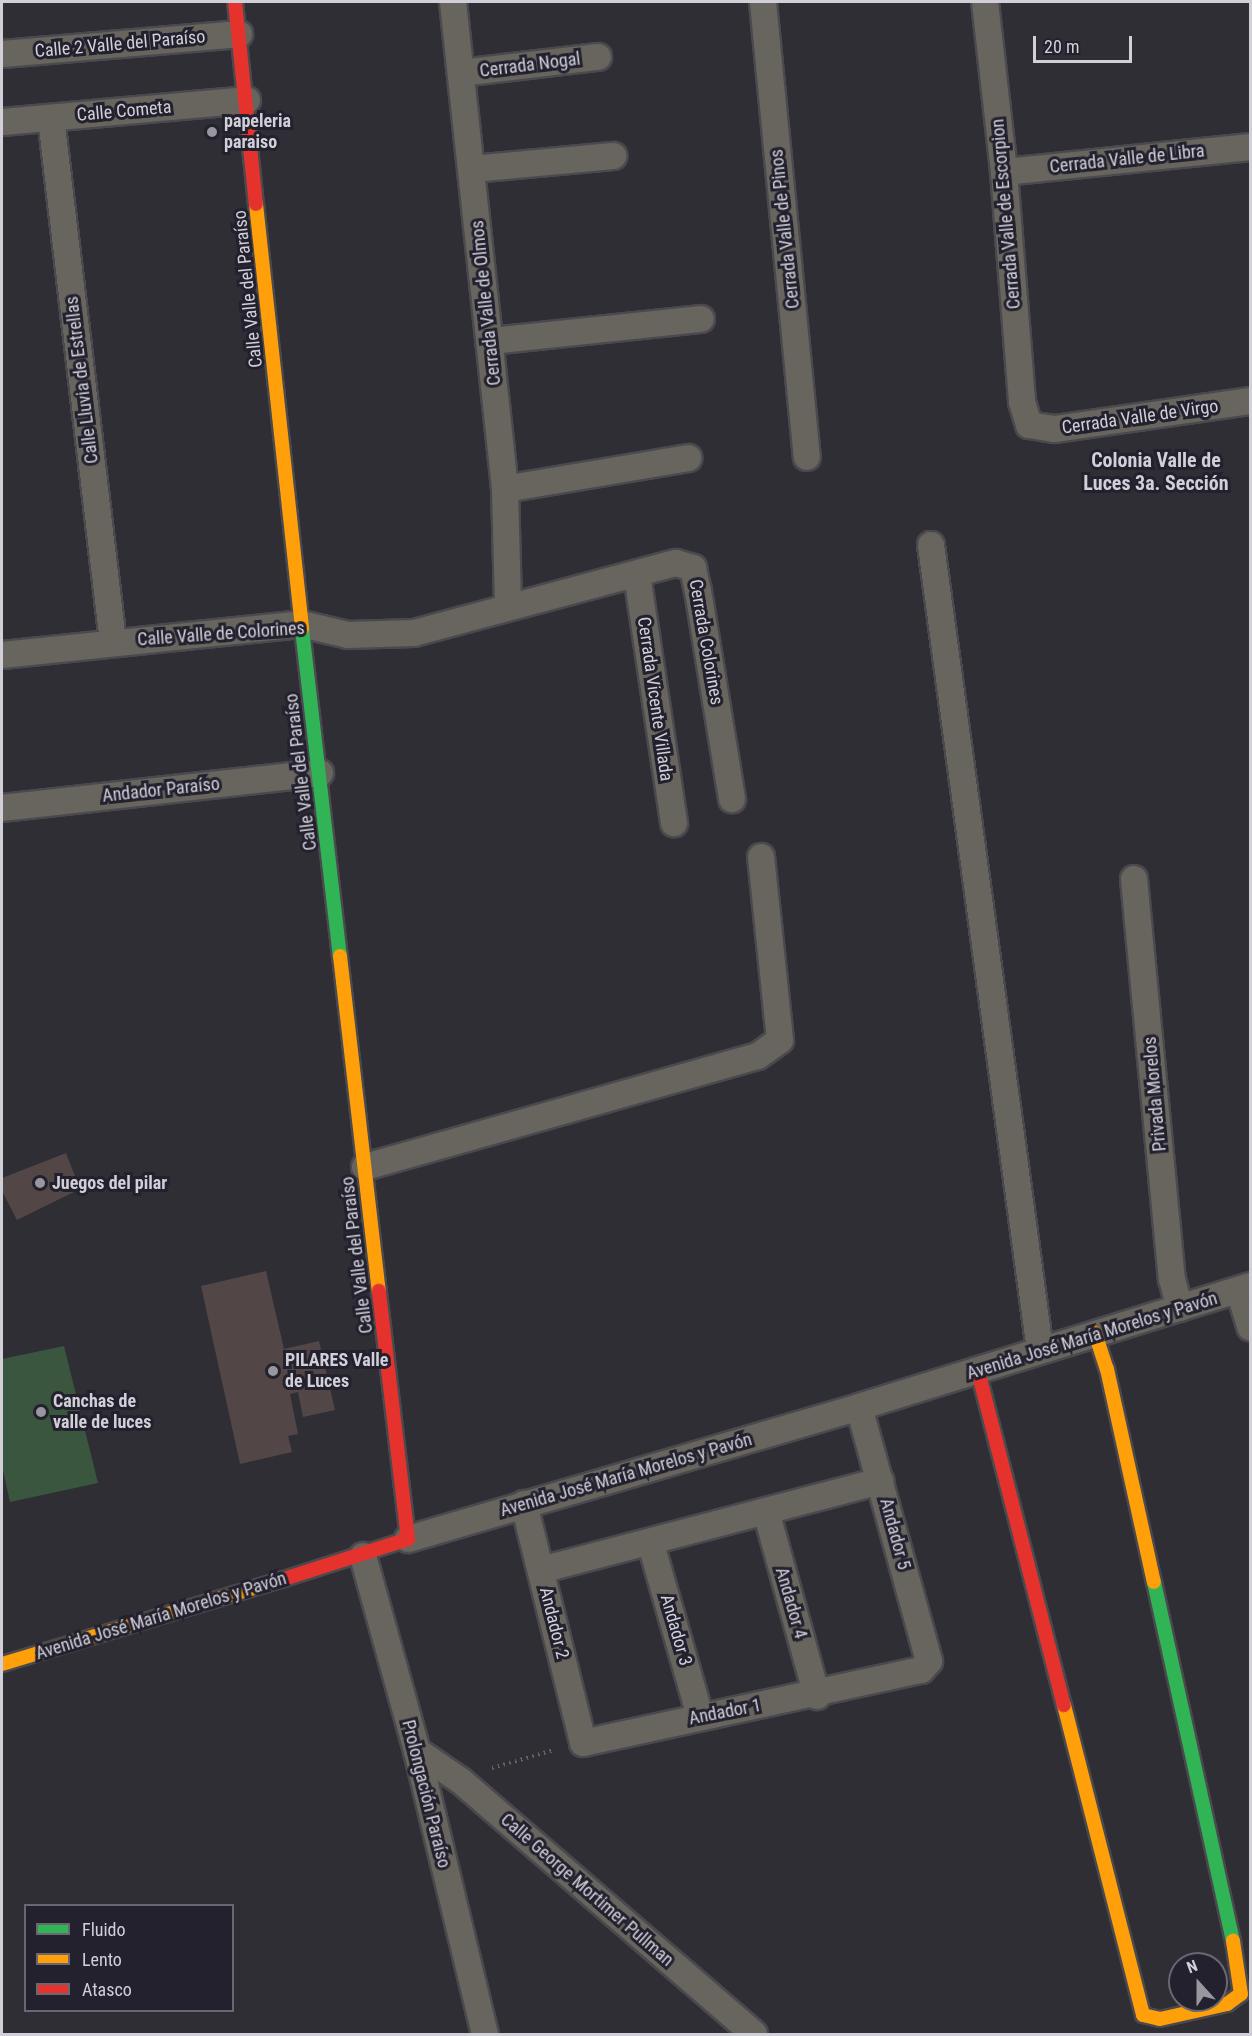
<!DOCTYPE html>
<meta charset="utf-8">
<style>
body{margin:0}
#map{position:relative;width:1252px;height:2036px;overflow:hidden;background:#2f2e35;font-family:"Roboto Condensed",sans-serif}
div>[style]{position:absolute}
.green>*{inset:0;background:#3a563f}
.building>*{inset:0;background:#524646}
.path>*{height:4px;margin-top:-2px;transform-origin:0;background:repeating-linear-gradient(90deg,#656462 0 1.5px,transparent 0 6px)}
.roads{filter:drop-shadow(2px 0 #4a494e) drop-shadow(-2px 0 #4a494e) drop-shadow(0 2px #4a494e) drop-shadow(0 -2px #4a494e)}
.street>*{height:26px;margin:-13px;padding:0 13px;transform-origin:13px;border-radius:13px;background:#68655e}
.fast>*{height:14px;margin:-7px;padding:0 7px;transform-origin:7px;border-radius:7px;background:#30b455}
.slow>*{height:14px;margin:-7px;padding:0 7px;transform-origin:7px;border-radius:7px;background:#ff9f0a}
.jam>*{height:14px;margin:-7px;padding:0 7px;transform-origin:7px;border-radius:7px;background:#e5322d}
.dots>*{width:16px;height:16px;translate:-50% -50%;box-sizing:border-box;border:3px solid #23212e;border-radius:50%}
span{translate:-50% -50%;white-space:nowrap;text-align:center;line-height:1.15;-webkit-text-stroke:6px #23212e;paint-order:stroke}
.street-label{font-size:18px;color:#d1d0d9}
.poi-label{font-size:18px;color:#d1d0d9;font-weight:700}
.left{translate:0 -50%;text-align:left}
.neighbourhood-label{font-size:20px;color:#d1d0d9;font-weight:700}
.frame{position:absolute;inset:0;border:3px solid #d1d0d9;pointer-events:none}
.legend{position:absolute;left:24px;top:1904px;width:210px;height:108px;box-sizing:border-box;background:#23212e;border:2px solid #696772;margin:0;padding:8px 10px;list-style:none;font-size:18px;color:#d1d0d9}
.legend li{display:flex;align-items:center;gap:12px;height:30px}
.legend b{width:30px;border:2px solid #696772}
.north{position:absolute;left:1168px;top:1952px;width:60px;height:60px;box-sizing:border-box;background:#23212e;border:2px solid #696772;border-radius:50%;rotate:339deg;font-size:16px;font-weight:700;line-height:24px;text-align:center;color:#d1d0d9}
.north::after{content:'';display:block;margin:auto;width:21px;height:27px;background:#9897a0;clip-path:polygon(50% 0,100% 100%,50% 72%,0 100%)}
.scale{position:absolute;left:1033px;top:36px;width:99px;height:27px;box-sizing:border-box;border:3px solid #d1d0d9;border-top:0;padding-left:8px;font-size:18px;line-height:21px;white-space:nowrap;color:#d1d0d9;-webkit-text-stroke:4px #23212e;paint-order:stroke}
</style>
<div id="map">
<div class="green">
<i style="clip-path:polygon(64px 1346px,98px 1483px,10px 1502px,2px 1466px,2px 1359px)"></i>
</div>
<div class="building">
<i style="clip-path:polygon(66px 1153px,80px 1189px,17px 1220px,2px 1191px,2px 1178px)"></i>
<i style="clip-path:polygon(266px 1271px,284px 1349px,319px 1341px,335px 1410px,303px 1417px,298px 1392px,290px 1394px,298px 1434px,288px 1436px,292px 1452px,240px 1464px,201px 1286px)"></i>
</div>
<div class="path">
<i style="left:492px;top:1768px;width:65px;rotate:-16.2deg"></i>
</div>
<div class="roads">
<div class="street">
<i style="left:453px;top:2px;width:490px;rotate:83.9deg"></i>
<i style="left:505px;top:489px;width:117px;rotate:88.5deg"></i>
<i style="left:763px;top:2px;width:457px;rotate:84.5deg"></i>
<i style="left:985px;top:2px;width:171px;rotate:83.6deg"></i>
<i style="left:1004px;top:172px;width:231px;rotate:85.5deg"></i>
<i style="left:1022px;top:402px;width:24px;rotate:73deg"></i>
<i style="left:1029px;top:425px;width:26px;rotate:9deg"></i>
<i style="left:1055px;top:429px;width:197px;rotate:-8.2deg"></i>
<i style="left:2px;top:54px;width:238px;rotate:-4.8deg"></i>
<i style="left:461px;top:73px;width:138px;rotate:-6.7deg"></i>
<i style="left:51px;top:118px;width:528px;rotate:83.25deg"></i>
<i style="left:2px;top:122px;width:246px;rotate:-5.1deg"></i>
<i style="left:472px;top:169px;width:142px;rotate:-5.3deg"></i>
<i style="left:1004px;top:172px;width:247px;rotate:-5.8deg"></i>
<i style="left:491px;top:341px;width:211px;rotate:-6deg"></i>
<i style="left:505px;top:489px;width:186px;rotate:-9.6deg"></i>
<i style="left:931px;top:545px;width:812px;rotate:82.29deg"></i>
<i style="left:637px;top:575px;width:251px;rotate:81.5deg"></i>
<i style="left:2px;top:655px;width:301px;rotate:-5.9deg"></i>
<i style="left:301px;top:624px;width:48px;rotate:13.2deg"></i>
<i style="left:348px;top:635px;width:66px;rotate:-1.7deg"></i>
<i style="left:414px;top:633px;width:271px;rotate:-15deg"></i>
<i style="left:676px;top:563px;width:18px;rotate:16deg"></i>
<i style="left:693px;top:568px;width:24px;rotate:78deg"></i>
<i style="left:698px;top:591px;width:211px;rotate:80.7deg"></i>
<i style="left:2px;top:808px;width:320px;rotate:-6.3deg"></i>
<i style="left:1134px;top:879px;width:402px;rotate:84.6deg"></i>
<i style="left:1172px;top:1279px;width:30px;rotate:75deg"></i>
<i style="left:365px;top:1167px;width:408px;rotate:-15.8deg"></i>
<i style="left:758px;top:1056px;width:27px;rotate:-36deg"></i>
<i style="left:780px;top:1040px;width:184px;rotate:-95.9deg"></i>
<i style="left:1239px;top:1290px;width:39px;rotate:73deg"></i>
<i style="left:524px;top:1504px;width:246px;rotate:76.1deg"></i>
<i style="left:583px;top:1743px;width:346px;rotate:-12.2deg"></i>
<i style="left:921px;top:1670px;width:12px;rotate:-48deg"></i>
<i style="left:929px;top:1661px;width:263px;rotate:-105.4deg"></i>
<i style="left:766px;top:1511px;width:192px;rotate:74.6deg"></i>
<i style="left:408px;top:1539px;width:470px;rotate:-16.3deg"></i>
<i style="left:859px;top:1407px;width:409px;rotate:-17.2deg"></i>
<i style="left:651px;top:1544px;width:179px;rotate:74.1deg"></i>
<i style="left:363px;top:1556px;width:202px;rotate:74.5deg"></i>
<i style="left:417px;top:1751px;width:291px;rotate:76.5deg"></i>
<i style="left:541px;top:1570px;width:351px;rotate:-14.7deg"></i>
<i style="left:417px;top:1751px;width:53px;rotate:34.3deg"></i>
<i style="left:461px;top:1781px;width:387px;rotate:40.8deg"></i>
</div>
<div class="fast">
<i style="left:302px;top:629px;width:329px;rotate:83.4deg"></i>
<i style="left:1154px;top:1582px;width:368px;rotate:77.6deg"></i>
</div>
<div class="slow">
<i style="left:256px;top:204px;width:427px;rotate:83.8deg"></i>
<i style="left:340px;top:956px;width:337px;rotate:83.4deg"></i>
<i style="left:1095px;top:1333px;width:38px;rotate:72deg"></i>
<i style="left:1107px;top:1369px;width:218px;rotate:77.6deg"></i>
<i style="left:2px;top:1664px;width:291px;rotate:-16.8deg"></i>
<i style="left:1064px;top:1705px;width:320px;rotate:75.7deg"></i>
<i style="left:1143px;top:2015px;width:17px;rotate:13deg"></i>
<i style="left:1160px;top:2019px;width:69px;rotate:-12.6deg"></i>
<i style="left:1227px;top:2004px;width:17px;rotate:-36deg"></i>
<i style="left:1241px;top:1994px;width:54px;rotate:-98.6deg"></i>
</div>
<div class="jam">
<i style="left:235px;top:2px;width:203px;rotate:84.1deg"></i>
<i style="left:978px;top:1371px;width:345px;rotate:75.6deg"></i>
<i style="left:281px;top:1580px;width:133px;rotate:-17.9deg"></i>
<i style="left:408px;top:1539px;width:250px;rotate:-96.7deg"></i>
</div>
</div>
<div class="dots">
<i style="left:212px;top:132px;background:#9897a0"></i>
<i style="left:40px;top:1183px;background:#9897a0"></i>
<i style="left:273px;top:1371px;background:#9897a0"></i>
<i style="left:41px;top:1412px;background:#9897a0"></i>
</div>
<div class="street-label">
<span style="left:120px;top:44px;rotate:-5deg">Calle 2 Valle del Paraíso</span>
<span style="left:530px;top:65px;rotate:-7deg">Cerrada Nogal</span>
<span style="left:124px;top:111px;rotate:-5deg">Calle Cometa</span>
<span style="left:1127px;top:159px;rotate:-6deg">Cerrada Valle de Libra</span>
<span style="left:1006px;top:214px;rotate:-95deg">Cerrada Valle de Escorpion</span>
<span style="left:785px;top:229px;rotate:-96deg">Cerrada Valle de Pinos</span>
<span style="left:248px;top:289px;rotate:-96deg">Calle Valle del Paraíso</span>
<span style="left:486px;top:303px;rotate:-96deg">Cerrada Valle de Olmos</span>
<span style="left:82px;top:380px;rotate:-97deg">Calle Lluvia de Estrellas</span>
<span style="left:1140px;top:417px;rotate:-8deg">Cerrada Valle de Virgo</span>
<span style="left:221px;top:634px;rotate:-4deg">Calle Valle de Colorines</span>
<span style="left:706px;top:642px;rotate:80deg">Cerrada Colorines</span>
<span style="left:655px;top:699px;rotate:82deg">Cerrada Vicente Villada</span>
<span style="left:301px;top:772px;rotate:-97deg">Calle Valle del Paraíso</span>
<span style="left:161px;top:790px;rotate:-6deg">Andador Paraíso</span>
<span style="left:1155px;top:1094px;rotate:-95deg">Privada Morelos</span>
<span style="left:357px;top:1255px;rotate:-97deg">Calle Valle del Paraíso</span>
<span style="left:1092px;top:1336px;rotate:-17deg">Avenida José María Morelos y Pavón</span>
<span style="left:626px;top:1475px;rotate:-16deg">Avenida José María Morelos y Pavón</span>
<span style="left:895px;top:1534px;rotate:75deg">Andador 5</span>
<span style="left:791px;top:1603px;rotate:74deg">Andador 4</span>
<span style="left:161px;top:1616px;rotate:-17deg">Avenida José María Morelos y Pavón</span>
<span style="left:554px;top:1623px;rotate:76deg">Andador 2</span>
<span style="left:676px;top:1630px;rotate:74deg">Andador 3</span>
<span style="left:725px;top:1712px;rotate:-11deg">Andador 1</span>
<span style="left:426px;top:1794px;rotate:76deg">Prolongación Paraíso</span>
<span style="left:587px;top:1890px;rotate:41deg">Calle George Mortimer Pullman</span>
</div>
<div class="poi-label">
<span class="left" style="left:224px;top:132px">papeleria<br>paraiso</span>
<span class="left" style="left:52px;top:1183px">Juegos del pilar</span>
<span class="left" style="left:285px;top:1371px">PILARES Valle<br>de Luces</span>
<span class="left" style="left:53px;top:1412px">Canchas de<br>valle de luces</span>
</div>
<div class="neighbourhood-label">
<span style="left:1156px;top:472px">Colonia Valle de<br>Luces 3a. Sección</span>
</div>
<div class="frame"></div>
<ul class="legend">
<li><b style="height:8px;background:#30b455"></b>Fluido</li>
<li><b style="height:8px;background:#ff9f0a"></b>Lento</li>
<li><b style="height:8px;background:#e5322d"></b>Atasco</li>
</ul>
<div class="north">N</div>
<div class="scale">20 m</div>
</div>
